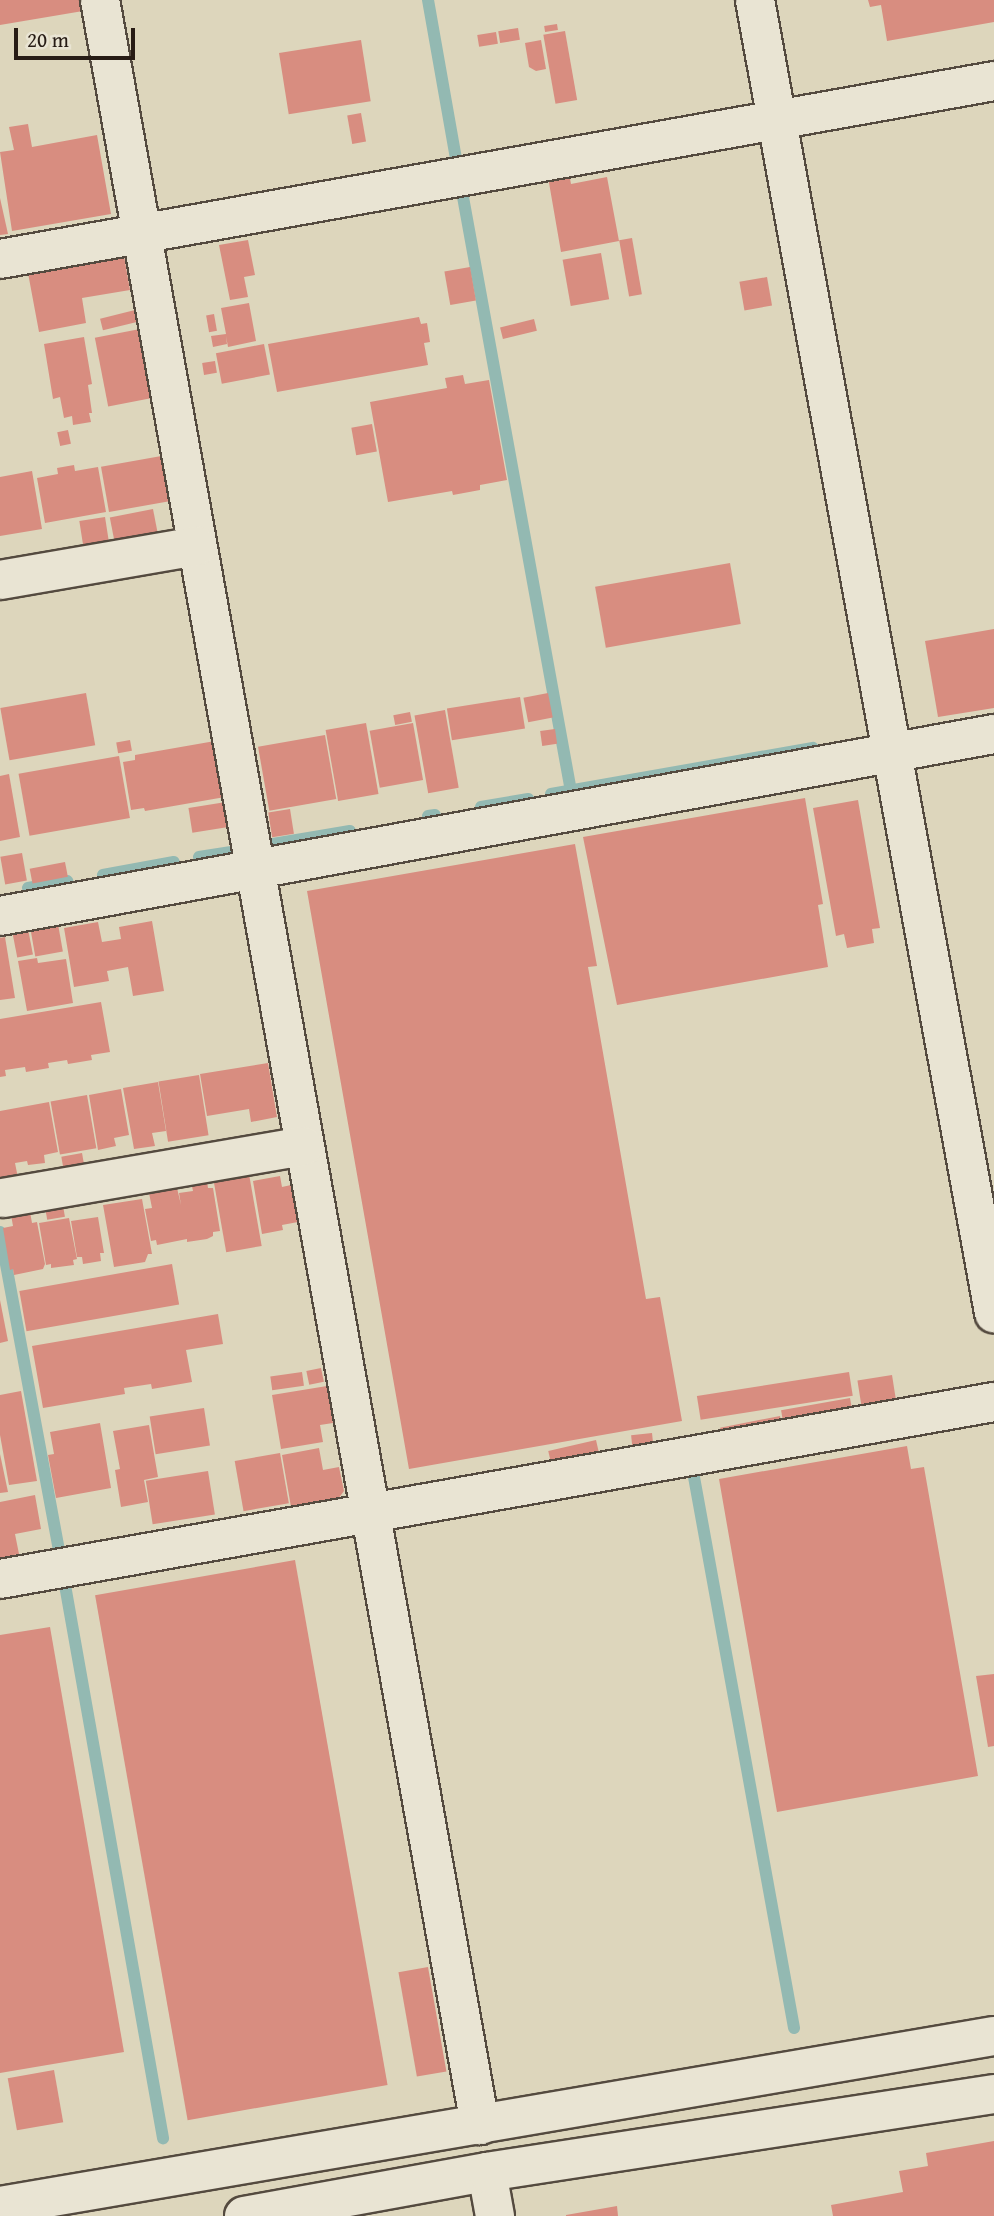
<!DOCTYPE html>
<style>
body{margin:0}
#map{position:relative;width:994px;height:2216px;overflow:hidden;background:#ddd6bc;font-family:"Gentium Book Plus",serif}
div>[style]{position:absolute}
.stream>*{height:12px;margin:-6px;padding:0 6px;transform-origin:6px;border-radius:6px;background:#93b9b2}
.building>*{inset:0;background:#d88d80;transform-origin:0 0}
.roads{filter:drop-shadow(2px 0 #544a3f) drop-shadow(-2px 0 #544a3f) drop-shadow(0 2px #544a3f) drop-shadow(0 -2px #544a3f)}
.minor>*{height:38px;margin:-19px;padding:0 19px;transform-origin:19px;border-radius:19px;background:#e9e4d3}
span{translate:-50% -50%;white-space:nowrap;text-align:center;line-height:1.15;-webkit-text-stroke:5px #e9e4d3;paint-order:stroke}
.scale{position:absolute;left:14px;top:28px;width:121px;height:32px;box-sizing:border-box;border:4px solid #271c15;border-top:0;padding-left:9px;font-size:21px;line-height:24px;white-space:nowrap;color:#271c15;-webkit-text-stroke:5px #e9e4d3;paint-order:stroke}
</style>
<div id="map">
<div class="stream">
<i style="left:428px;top:0;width:160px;rotate:80deg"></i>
<i style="left:463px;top:197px;width:604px;rotate:79.7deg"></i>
<i style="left:551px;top:794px;width:266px;rotate:-10deg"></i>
<i style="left:481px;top:807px;width:48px;rotate:-9.7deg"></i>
<i style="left:428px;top:816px;width:7px;rotate:-8deg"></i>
<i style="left:273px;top:844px;width:78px;rotate:-9.6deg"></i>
<i style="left:199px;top:857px;width:31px;rotate:-9deg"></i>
<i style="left:103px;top:875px;width:72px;rotate:-10.4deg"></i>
<i style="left:28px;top:888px;width:40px;rotate:-10deg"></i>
<i style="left:0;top:1232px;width:324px;rotate:79.5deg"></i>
<i style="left:694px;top:1477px;width:560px;rotate:79.71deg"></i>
<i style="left:65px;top:1585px;width:562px;rotate:79.95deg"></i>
</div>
<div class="building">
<i style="clip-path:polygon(0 0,81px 0,83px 11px,0 25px)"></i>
<i style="clip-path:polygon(868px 0,994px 0,994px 22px,887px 41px,881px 5px,870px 7px)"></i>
<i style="left:557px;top:24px;width:6px;height:13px;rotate:81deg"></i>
<i style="left:518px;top:28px;width:12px;height:20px;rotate:81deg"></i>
<i style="left:565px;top:31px;width:70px;height:22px;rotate:80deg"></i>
<i style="left:496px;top:32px;width:12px;height:19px;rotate:81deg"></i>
<i style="left:361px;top:40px;width:62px;height:83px;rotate:81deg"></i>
<i style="clip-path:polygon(541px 40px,546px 69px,536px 71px,529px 67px,525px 43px)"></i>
<i style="left:361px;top:113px;width:29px;height:14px;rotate:80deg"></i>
<i style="clip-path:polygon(28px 124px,32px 147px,97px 135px,111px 214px,12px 231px,0 152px,14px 150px,9px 127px)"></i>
<i style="clip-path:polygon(569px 173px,571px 184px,607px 177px,619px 241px,561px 252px,548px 177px)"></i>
<i style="clip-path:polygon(0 198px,8px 234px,0 235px)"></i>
<i style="left:632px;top:238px;width:57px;height:13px;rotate:80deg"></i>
<i style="clip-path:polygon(248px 240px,255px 275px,244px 277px,248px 297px,230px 300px,219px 245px)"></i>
<i style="left:601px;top:253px;width:47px;height:39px;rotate:80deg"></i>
<i style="clip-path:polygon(124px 256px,130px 290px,82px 298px,86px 323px,39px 332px,28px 273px)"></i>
<i style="left:470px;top:267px;width:34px;height:26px;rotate:80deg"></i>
<i style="left:767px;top:277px;width:29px;height:28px;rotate:80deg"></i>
<i style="clip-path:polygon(249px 303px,256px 341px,228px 347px,226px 336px,227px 344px,213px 347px,211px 336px,226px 334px,221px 308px)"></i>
<i style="left:135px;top:310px;width:12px;height:36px;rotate:76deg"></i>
<i style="left:214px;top:314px;width:17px;height:8px;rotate:80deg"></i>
<i style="clip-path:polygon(419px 317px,421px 324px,427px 323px,430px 342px,424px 343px,428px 365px,277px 392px,268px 344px)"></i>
<i style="left:534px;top:319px;width:12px;height:35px;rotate:76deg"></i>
<i style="left:140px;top:329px;width:70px;height:46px;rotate:79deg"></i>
<i style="clip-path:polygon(84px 337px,92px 384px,88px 385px,92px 413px,89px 413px,91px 422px,73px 425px,72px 416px,64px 418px,60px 397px,53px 399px,44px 344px)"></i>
<i style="left:264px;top:344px;width:31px;height:49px;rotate:79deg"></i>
<i style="left:215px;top:361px;width:12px;height:13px;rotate:81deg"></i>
<i style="clip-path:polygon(463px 375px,465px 384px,489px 380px,507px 480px,480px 485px,480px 490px,453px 495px,452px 491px,388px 502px,370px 402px,447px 388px,445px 378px)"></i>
<i style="left:372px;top:424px;width:28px;height:21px;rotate:80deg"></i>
<i style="left:68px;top:430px;width:14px;height:11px;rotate:78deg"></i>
<i style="left:167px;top:455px;width:46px;height:67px;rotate:80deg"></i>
<i style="clip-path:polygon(74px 465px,75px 471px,98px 467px,106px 512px,45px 523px,37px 478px,58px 474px,57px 468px)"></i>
<i style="clip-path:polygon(32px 471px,42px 529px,0 536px,0 477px)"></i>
<i style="left:153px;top:509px;width:31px;height:44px;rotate:79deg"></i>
<i style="left:105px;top:517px;width:30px;height:26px;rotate:81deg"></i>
<i style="left:730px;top:563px;width:62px;height:137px;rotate:80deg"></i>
<i style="clip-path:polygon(994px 629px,994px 708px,938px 717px,925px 641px)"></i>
<i style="left:86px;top:693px;width:53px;height:87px;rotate:80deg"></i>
<i style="left:548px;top:693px;width:25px;height:25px;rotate:79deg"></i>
<i style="left:520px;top:697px;width:32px;height:74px;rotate:81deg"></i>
<i style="left:445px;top:710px;width:79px;height:31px;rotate:80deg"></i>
<i style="left:410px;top:712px;width:10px;height:17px;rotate:79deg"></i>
<i style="left:366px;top:723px;width:72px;height:41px;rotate:80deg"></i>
<i style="left:413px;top:723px;width:58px;height:44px;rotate:80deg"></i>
<i style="left:555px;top:729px;width:15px;height:15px;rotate:82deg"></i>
<i style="left:325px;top:735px;width:65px;height:68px;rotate:80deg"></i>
<i style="left:130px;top:740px;width:11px;height:14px;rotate:80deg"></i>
<i style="clip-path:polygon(215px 741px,225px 797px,145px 811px,144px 808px,131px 810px,123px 762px,135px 760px,135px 755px)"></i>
<i style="left:119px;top:756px;width:63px;height:102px;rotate:80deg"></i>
<i style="clip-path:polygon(9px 774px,20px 837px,0 841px,0 776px)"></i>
<i style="clip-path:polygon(805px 798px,823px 904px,818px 905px,828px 967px,617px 1005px,583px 837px)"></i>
<i style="clip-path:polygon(858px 800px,880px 928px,872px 929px,874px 943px,847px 948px,844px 934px,836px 936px,813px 808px)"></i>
<i style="left:226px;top:802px;width:25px;height:38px;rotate:81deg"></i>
<i style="left:290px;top:809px;width:25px;height:22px;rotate:81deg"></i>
<i style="clip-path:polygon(575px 844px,597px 966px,588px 967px,646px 1299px,660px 1297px,682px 1421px,409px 1469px,307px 891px)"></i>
<i style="left:22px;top:853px;width:28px;height:22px;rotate:80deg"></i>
<i style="left:65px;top:862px;width:15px;height:36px;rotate:79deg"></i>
<i style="clip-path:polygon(152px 921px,164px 991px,133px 996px,128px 967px,107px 971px,109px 981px,74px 987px,64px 928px,98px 922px,102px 942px,121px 939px,119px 927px)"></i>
<i style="left:58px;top:924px;width:28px;height:28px;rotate:80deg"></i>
<i style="left:28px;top:929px;width:26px;height:16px;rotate:79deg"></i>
<i style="clip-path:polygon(5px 937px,15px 998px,0 1000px,0 938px)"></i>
<i style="clip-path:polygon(37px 958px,38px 963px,66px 959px,73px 1003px,27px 1011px,18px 961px)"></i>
<i style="clip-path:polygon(101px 1002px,110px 1052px,91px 1055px,92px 1060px,68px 1064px,67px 1060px,48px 1063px,49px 1068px,26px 1072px,25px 1067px,5px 1070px,6px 1076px,0 1077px,0 1019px)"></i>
<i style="clip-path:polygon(268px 1063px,277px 1117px,251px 1122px,249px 1109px,207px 1116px,200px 1074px)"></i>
<i style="left:199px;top:1075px;width:61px;height:41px;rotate:81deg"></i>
<i style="clip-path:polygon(158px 1082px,166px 1131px,152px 1133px,155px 1146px,134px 1149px,123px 1088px)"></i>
<i style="clip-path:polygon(121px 1089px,129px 1135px,114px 1138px,116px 1146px,98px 1150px,89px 1095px)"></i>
<i style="left:87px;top:1095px;width:54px;height:37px;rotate:80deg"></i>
<i style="clip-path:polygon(49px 1102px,58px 1152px,44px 1155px,45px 1163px,28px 1165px,27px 1161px,15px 1163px,18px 1178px,0 1181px,0 1111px)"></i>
<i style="left:82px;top:1153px;width:11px;height:21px;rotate:80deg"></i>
<i style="clip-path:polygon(206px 1174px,208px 1188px,213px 1188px,220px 1231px,213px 1232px,213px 1236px,207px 1239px,187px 1242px,187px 1239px,157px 1245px,156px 1240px,151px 1241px,145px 1209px,152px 1208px,149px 1193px,177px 1188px,181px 1205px,179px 1193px,193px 1191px,190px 1177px)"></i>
<i style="left:249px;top:1174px;width:73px;height:36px;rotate:80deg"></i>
<i style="clip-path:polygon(280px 1176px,282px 1187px,291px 1185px,298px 1222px,282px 1225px,283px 1230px,262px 1234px,253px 1181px)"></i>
<i style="clip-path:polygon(142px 1199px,152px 1254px,148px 1254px,145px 1262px,114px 1267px,103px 1205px)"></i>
<i style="left:62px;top:1200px;width:17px;height:18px;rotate:80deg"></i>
<i style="clip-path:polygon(29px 1206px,32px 1223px,37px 1222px,45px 1264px,43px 1269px,14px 1275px,13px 1269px,10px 1270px,3px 1228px,13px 1226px,11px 1215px)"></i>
<i style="clip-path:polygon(98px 1217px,104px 1253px,100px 1253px,101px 1261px,83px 1264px,82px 1257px,77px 1257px,71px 1221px)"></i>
<i style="clip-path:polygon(69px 1218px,77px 1259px,73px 1260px,74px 1265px,51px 1268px,51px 1264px,46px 1265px,39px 1223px)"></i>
<i style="left:172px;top:1264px;width:41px;height:155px;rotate:80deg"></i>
<i style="clip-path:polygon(0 1300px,8px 1341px,0 1343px)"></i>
<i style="clip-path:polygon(218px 1314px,223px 1344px,186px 1350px,192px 1382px,152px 1389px,151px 1384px,124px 1388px,125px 1394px,43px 1408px,32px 1346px)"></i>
<i style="left:321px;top:1368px;width:14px;height:15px;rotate:78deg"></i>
<i style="left:302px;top:1372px;width:14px;height:32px;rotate:82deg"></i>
<i style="left:849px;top:1372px;width:24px;height:154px;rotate:81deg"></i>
<i style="left:892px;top:1375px;width:25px;height:35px;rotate:81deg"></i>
<i style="clip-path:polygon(327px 1386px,333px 1423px,320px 1425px,323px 1442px,281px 1449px,272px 1395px)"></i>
<i style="clip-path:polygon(21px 1391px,37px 1481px,9px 1485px,0 1435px,0 1395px)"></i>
<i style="left:850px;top:1398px;width:11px;height:70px;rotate:80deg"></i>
<i style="left:204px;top:1408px;width:38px;height:55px;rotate:81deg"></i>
<i style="left:780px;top:1416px;width:5px;height:61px;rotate:79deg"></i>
<i style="clip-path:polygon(100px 1423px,111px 1488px,56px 1498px,48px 1455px,54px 1454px,50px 1432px)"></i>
<i style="clip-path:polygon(149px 1425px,158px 1477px,144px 1480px,148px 1502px,121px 1507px,115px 1470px,120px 1469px,113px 1431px)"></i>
<i style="left:652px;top:1433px;width:10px;height:21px;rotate:84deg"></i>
<i style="left:596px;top:1440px;width:13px;height:49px;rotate:77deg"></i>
<i style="clip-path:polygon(907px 1446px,911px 1469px,924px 1467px,978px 1776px,777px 1812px,719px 1479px)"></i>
<i style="clip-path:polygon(319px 1448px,323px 1470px,339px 1467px,344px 1491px,338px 1499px,291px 1507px,282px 1455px)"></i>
<i style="left:280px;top:1453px;width:51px;height:46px;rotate:80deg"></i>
<i style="clip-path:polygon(0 1454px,8px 1492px,0 1493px)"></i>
<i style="left:208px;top:1471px;width:44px;height:63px;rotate:81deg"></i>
<i style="clip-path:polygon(35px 1495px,41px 1529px,15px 1534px,19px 1554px,0 1558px,0 1502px)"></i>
<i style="left:295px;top:1560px;width:533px;height:203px;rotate:80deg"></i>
<i style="clip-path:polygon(50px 1627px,124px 2052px,0 2073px,0 1635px)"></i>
<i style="clip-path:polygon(994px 1674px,994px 1746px,988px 1747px,976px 1676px)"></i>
<i style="left:428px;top:1967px;width:106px;height:30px;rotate:80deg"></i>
<i style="left:54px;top:2070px;width:53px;height:47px;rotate:80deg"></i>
<i style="clip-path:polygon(994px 2141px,994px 2216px,833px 2216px,831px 2205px,903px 2192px,899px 2171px,928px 2166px,926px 2153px)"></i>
<i style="clip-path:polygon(617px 2206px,618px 2216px,566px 2216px,566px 2215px)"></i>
</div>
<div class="roads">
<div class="minor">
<i style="left:100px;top:0;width:2159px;rotate:79.86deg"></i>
<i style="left:755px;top:0;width:1335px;rotate:79.68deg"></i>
<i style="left:0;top:259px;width:1010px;rotate:-10.15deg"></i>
<i style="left:0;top:580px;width:200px;rotate:-9.8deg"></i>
<i style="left:0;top:916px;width:1011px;rotate:-10.38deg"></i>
<i style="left:3px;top:1198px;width:305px;rotate:-9.8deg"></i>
<i style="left:0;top:1579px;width:1010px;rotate:-10.1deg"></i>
<i style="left:487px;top:2172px;width:45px;rotate:79.7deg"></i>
<i style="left:0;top:2206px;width:1008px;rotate:-9.71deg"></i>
<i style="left:244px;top:2216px;width:247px;rotate:-10.3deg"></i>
<i style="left:487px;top:2172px;width:513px;rotate:-8.75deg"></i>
</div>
</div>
<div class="scale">20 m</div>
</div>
